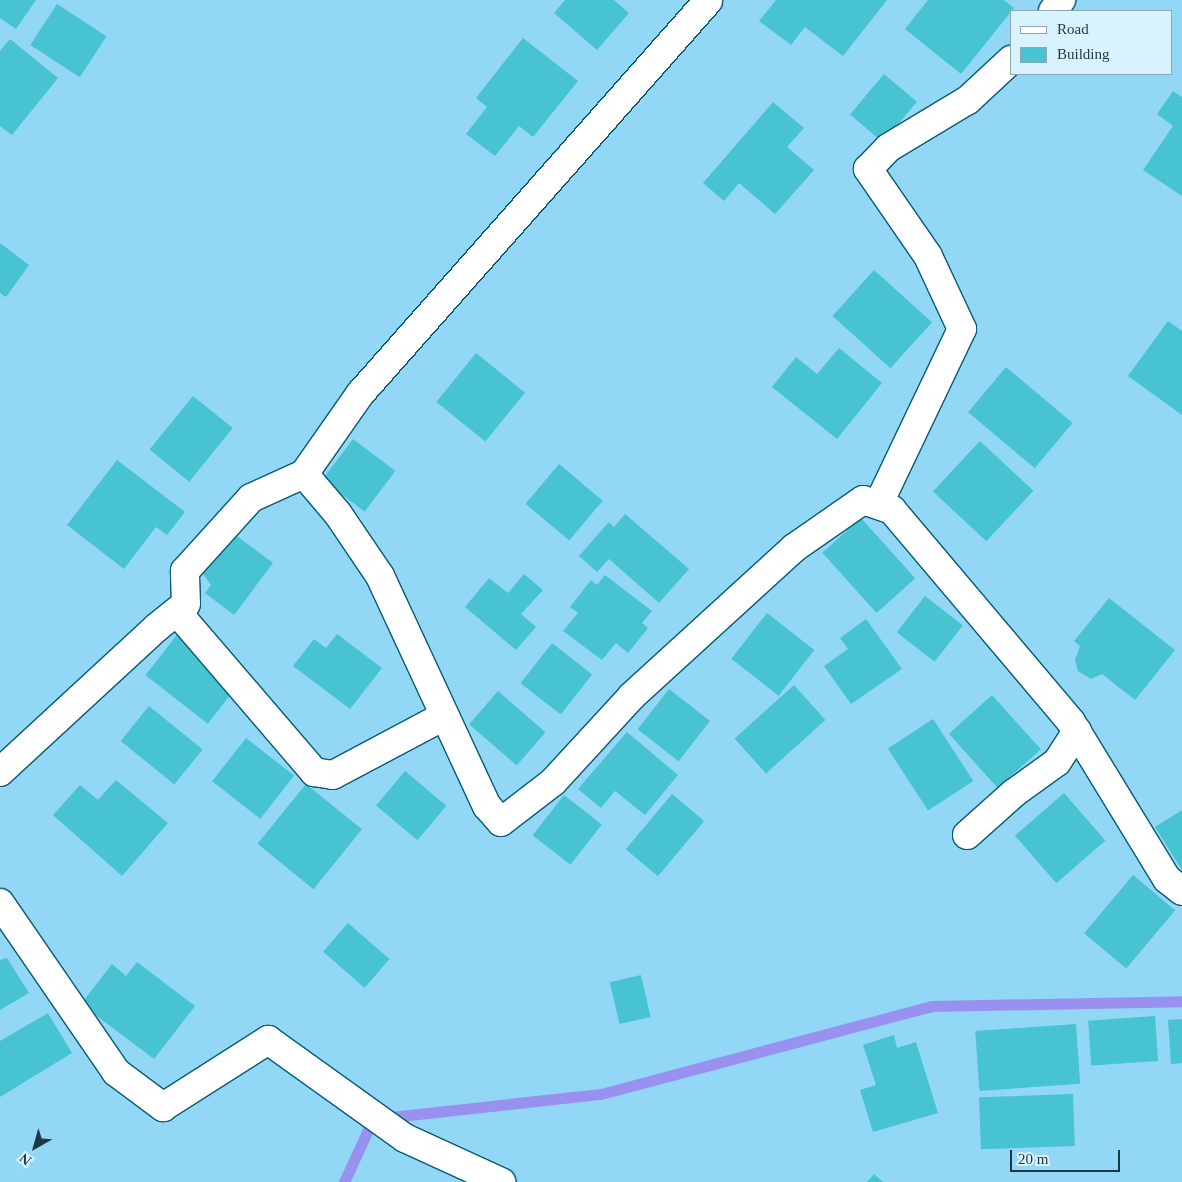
<!DOCTYPE html>
<style>
body{margin:0}
#map{position:relative;width:1182px;height:1182px;overflow:hidden;background:#92d8f6;font-family:"Times New Roman",serif}
div>[style]{position:absolute}
.stream>*{height:11px;margin:-5.5px;padding:0 5.5px;transform-origin:5.5px;border-radius:5.5px;background:#9891ef}
.building>*{inset:0;background:#47c3d1;transform-origin:0 0}
.roads{filter:drop-shadow(1px 0 #075a74) drop-shadow(-1px 0 #075a74) drop-shadow(0 1px #075a74) drop-shadow(0 -1px #075a74)}
.minor>*{height:28px;margin:-14px;padding:0 14px;transform-origin:14px;border-radius:14px;background:#fff}
span{translate:-50% -50%;white-space:nowrap;text-align:center;line-height:1.15;-webkit-text-stroke:4px #d8f3fe;paint-order:stroke}
.legend{position:absolute;left:1010px;top:10px;width:162px;height:65px;box-sizing:border-box;background:#d8f3fe;border:1px solid #8ca8b4;margin:0;padding:6px 9px;list-style:none;font-size:15px;color:#1b3844}
.legend li{display:flex;align-items:center;gap:10px;height:25px}
.legend b{width:25px;border:1px solid #8ca8b4}
.north{position:absolute;left:10px;top:1122px;width:50px;height:50px;-webkit-text-stroke:4px #d8f3fe;paint-order:stroke;rotate:218deg;font-size:14px;font-weight:700;line-height:20px;text-align:center;color:#1b3844}
.north::after{content:'';display:block;margin:auto;width:18px;height:22px;background:#1b3844;clip-path:polygon(50% 0,100% 100%,50% 72%,0 100%)}
.scale{position:absolute;left:1010px;top:1150px;width:110px;height:22px;box-sizing:border-box;border:2px solid #1b3844;border-top:0;padding-left:6px;font-size:15px;line-height:18px;white-space:nowrap;color:#1b3844;-webkit-text-stroke:4px #d8f3fe;paint-order:stroke}
</style>
<div id="map">
<div class="stream">
<i style="left:344px;top:1182px;width:69px;rotate:-65.3deg"></i>
<i style="left:373px;top:1119px;width:229px;rotate:-6.3deg"></i>
<i style="left:601px;top:1094px;width:342px;rotate:-14.9deg"></i>
<i style="left:931px;top:1006px;width:251px;rotate:-1.1deg"></i>
</div>
<div class="building">
<i style="clip-path:polygon(0 0,36px 0,16px 29px,0 18px)"></i>
<i style="clip-path:polygon(565px 0,614px 0,629px 13px,597px 50px,554px 13px)"></i>
<i style="clip-path:polygon(776px 0,887px 0,843px 56px,805px 27px,791px 45px,759px 21px)"></i>
<i style="clip-path:polygon(928px 0,1004px 0,1014px 8px,961px 74px,905px 29px)"></i>
<i style="left:57px;top:4px;width:59px;height:49px;rotate:33deg"></i>
<i style="clip-path:polygon(523px 38px,578px 81px,533px 137px,519px 126px,495px 156px,466px 134px,487px 107px,476px 98px)"></i>
<i style="clip-path:polygon(10px 39px,58px 78px,12px 135px,0 126px,0 51px)"></i>
<i style="left:884px;top:74px;width:43px;height:53px;rotate:40deg"></i>
<i style="clip-path:polygon(1173px 91px,1182px 97px,1182px 196px,1143px 170px,1173px 126px,1157px 114px)"></i>
<i style="clip-path:polygon(773px 102px,804px 128px,787px 147px,814px 170px,775px 214px,739px 183px,724px 201px,703px 183px)"></i>
<i style="clip-path:polygon(0 243px,29px 265px,6px 297px,0 293px)"></i>
<i style="left:874px;top:270px;width:78px;height:62px;rotate:42deg"></i>
<i style="clip-path:polygon(1168px 321px,1182px 331px,1182px 415px,1128px 376px)"></i>
<i style="clip-path:polygon(839px 348px,882px 383px,837px 439px,772px 387px,796px 357px,817px 374px)"></i>
<i style="left:476px;top:353px;width:63px;height:63px;rotate:39deg"></i>
<i style="left:1006px;top:367px;width:87px;height:59px;rotate:40deg"></i>
<i style="left:193px;top:396px;width:51px;height:69px;rotate:39deg"></i>
<i style="left:353px;top:439px;width:53px;height:51px;rotate:37deg"></i>
<i style="left:980px;top:441px;width:73px;height:69px;rotate:43deg"></i>
<i style="clip-path:polygon(117px 460px,185px 512px,167px 535px,156px 527px,124px 569px,67px 525px)"></i>
<i style="left:559px;top:464px;width:57px;height:52px;rotate:40deg"></i>
<i style="clip-path:polygon(625px 514px,689px 569px,659px 603px,609px 559px,597px 572px,579px 556px,609px 522px,614px 527px)"></i>
<i style="left:861px;top:518px;width:81px;height:52px;rotate:48deg"></i>
<i style="clip-path:polygon(230px 531px,273px 563px,234px 615px,205px 593px,211px 585px,200px 570px)"></i>
<i style="clip-path:polygon(524px 574px,543px 590px,521px 614px,536px 627px,516px 650px,465px 607px,489px 578px,508px 593px)"></i>
<i style="clip-path:polygon(605px 575px,652px 611px,642px 623px,648px 628px,628px 653px,616px 643px,602px 660px,563px 631px,578px 613px,570px 607px,591px 580px,597px 585px)"></i>
<i style="left:925px;top:596px;width:48px;height:46px;rotate:38deg"></i>
<i style="clip-path:polygon(1109px 598px,1175px 650px,1135px 700px,1102px 674px,1091px 679px,1078px 671px,1075px 660px,1080px 646px,1074px 641px)"></i>
<i style="left:767px;top:613px;width:60px;height:58px;rotate:38deg"></i>
<i style="clip-path:polygon(866px 619px,902px 669px,851px 704px,824px 666px,848px 649px,840px 638px)"></i>
<i style="left:180px;top:631px;width:79px;height:56px;rotate:38deg"></i>
<i style="clip-path:polygon(337px 634px,382px 668px,350px 709px,293px 666px,314px 639px,326px 648px)"></i>
<i style="left:552px;top:643px;width:51px;height:51px;rotate:38deg"></i>
<i style="left:794px;top:685px;width:47px;height:80px;rotate:48deg"></i>
<i style="left:669px;top:689px;width:52px;height:51px;rotate:38deg"></i>
<i style="left:498px;top:691px;width:63px;height:44px;rotate:41deg"></i>
<i style="left:992px;top:695px;width:73px;height:58px;rotate:48deg"></i>
<i style="left:149px;top:706px;width:69px;height:45px;rotate:39deg"></i>
<i style="left:933px;top:719px;width:74px;height:54px;rotate:57deg"></i>
<i style="clip-path:polygon(627px 732px,678px 775px,645px 815px,615px 791px,601px 808px,578px 789px)"></i>
<i style="left:246px;top:738px;width:61px;height:55px;rotate:38deg"></i>
<i style="left:405px;top:771px;width:54px;height:45px;rotate:40deg"></i>
<i style="clip-path:polygon(116px 780px,168px 823px,122px 876px,53px 815px,80px 785px,98px 800px)"></i>
<i style="left:306px;top:784px;width:72px;height:77px;rotate:39deg"></i>
<i style="left:1064px;top:793px;width:63px;height:65px;rotate:49deg"></i>
<i style="left:672px;top:794px;width:42px;height:72px;rotate:40deg"></i>
<i style="left:564px;top:795px;width:48px;height:51px;rotate:38deg"></i>
<i style="clip-path:polygon(1182px 810px,1182px 870px,1155px 827px)"></i>
<i style="left:1133px;top:875px;width:55px;height:76px;rotate:40deg"></i>
<i style="left:348px;top:923px;width:55px;height:38px;rotate:41deg"></i>
<i style="clip-path:polygon(7px 958px,29px 993px,0 1010px,0 960px)"></i>
<i style="clip-path:polygon(137px 962px,195px 1006px,154px 1059px,81px 1004px,112px 964px,126px 976px)"></i>
<i style="left:641px;top:975px;width:43px;height:32px;rotate:77deg"></i>
<i style="clip-path:polygon(48px 1013px,72px 1053px,0 1097px,0 1041px)"></i>
<i style="left:1155px;top:1016px;width:45px;height:67px;rotate:86deg"></i>
<i style="clip-path:polygon(1182px 1019px,1182px 1063px,1171px 1064px,1168px 1020px)"></i>
<i style="left:1076px;top:1024px;width:60px;height:101px;rotate:86deg"></i>
<i style="clip-path:polygon(894px 1035px,897px 1048px,916px 1042px,938px 1113px,873px 1132px,860px 1090px,876px 1085px,863px 1045px)"></i>
<i style="left:1073px;top:1094px;width:52px;height:94px;rotate:88deg"></i>
<i style="clip-path:polygon(874px 1174px,883px 1182px,867px 1182px)"></i>
</div>
<div class="roads">
<div class="minor">
<i style="left:1053px;top:11px;width:14px;rotate:-54deg"></i>
<i style="left:304px;top:474px;width:52px;rotate:49.6deg"></i>
<i style="left:338px;top:514px;width:75px;rotate:55.9deg"></i>
<i style="left:380px;top:576px;width:254px;rotate:65.1deg"></i>
<i style="left:487px;top:806px;width:21px;rotate:49deg"></i>
<i style="left:501px;top:822px;width:66px;rotate:-37.6deg"></i>
<i style="left:553px;top:782px;width:117px;rotate:-47.4deg"></i>
<i style="left:632px;top:696px;width:219px;rotate:-42.4deg"></i>
<i style="left:794px;top:548px;width:84px;rotate:-34.8deg"></i>
<i style="left:863px;top:500px;width:31px;rotate:19deg"></i>
<i style="left:892px;top:510px;width:277px;rotate:49.8deg"></i>
<i style="left:1071px;top:722px;width:184px;rotate:58.6deg"></i>
<i style="left:1167px;top:879px;width:19px;rotate:39deg"></i>
<i style="left:879px;top:503px;width:193px;rotate:-64.5deg"></i>
<i style="left:962px;top:329px;width:81px;rotate:-115deg"></i>
<i style="left:928px;top:256px;width:106px;rotate:-124.6deg"></i>
<i style="left:868px;top:169px;width:29px;rotate:-46deg"></i>
<i style="left:888px;top:148px;width:93px;rotate:-31deg"></i>
<i style="left:968px;top:100px;width:59px;rotate:-42.9deg"></i>
<i style="left:177px;top:612px;width:211px;rotate:49.4deg"></i>
<i style="left:314px;top:772px;width:19px;rotate:9deg"></i>
<i style="left:333px;top:775px;width:126px;rotate:-28deg"></i>
<i style="left:0;top:772px;width:212px;rotate:-42.7deg"></i>
<i style="left:156px;top:628px;width:38px;rotate:-39deg"></i>
<i style="left:186px;top:604px;width:33px;rotate:-92deg"></i>
<i style="left:185px;top:571px;width:98px;rotate:-47.9deg"></i>
<i style="left:251px;top:498px;width:58px;rotate:-24.4deg"></i>
<i style="left:304px;top:474px;width:98px;rotate:-55deg"></i>
<i style="left:360px;top:394px;width:525px;rotate:-48.48deg"></i>
<i style="left:967px;top:835px;width:63px;rotate:-41.8deg"></i>
<i style="left:1014px;top:793px;width:53px;rotate:-35.8deg"></i>
<i style="left:1057px;top:762px;width:37px;rotate:-57deg"></i>
<i style="left:0;top:903px;width:205px;rotate:55.5deg"></i>
<i style="left:116px;top:1072px;width:59px;rotate:36.7deg"></i>
<i style="left:163px;top:1107px;width:125px;rotate:-32.5deg"></i>
<i style="left:268px;top:1040px;width:168px;rotate:35.6deg"></i>
<i style="left:405px;top:1138px;width:106px;rotate:24.6deg"></i>
</div>
</div>
<ul class="legend">
<li><b style="height:6px;background:#fff"></b>Road</li>
<li><b style="height:14px;background:#47c3d1"></b>Building</li>
</ul>
<div class="north">N</div>
<div class="scale">20 m</div>
</div>
